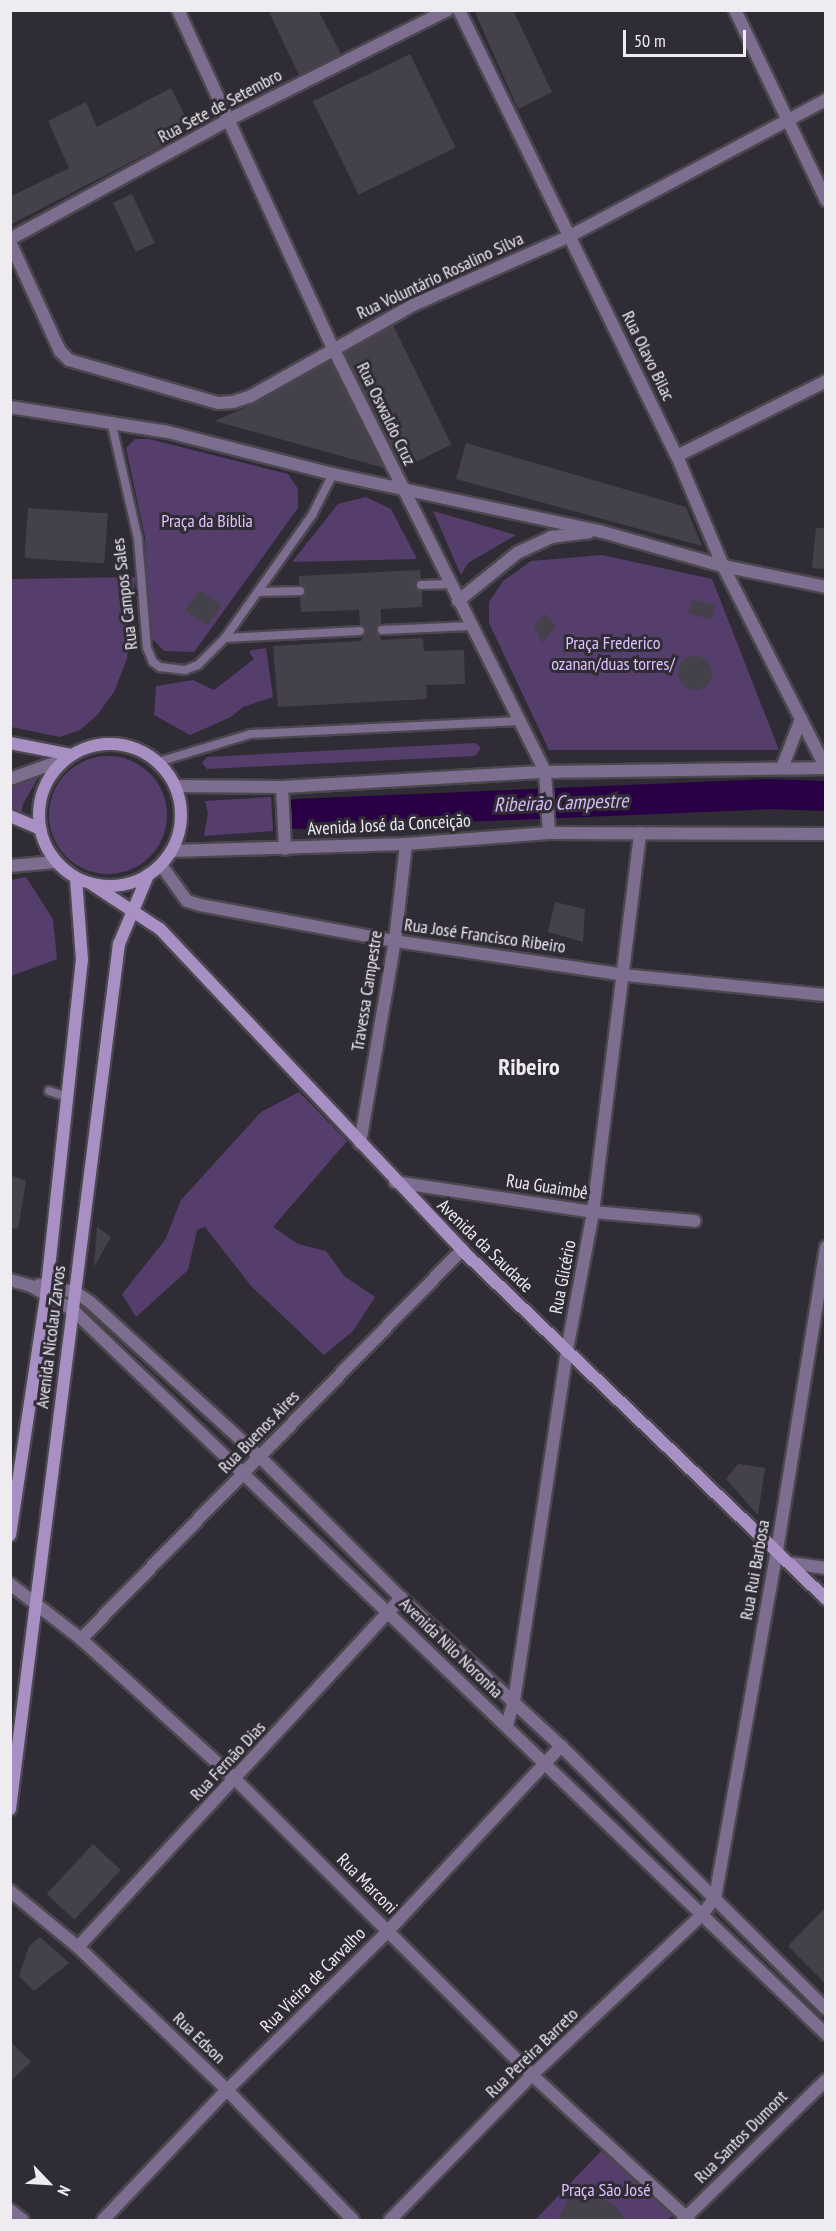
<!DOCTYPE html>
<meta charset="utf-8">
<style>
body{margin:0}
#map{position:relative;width:836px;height:2231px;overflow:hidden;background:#302c35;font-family:"PT Sans Narrow",sans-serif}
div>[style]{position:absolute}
.green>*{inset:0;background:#553e6c}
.round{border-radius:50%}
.river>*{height:30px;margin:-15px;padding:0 15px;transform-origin:15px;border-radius:15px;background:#290044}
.building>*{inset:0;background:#45414a;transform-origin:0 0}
.roads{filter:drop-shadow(2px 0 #4b474f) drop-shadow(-2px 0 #4b474f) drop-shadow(0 2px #4b474f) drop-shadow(0 -2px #4b474f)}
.service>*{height:8px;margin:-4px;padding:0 4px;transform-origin:4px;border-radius:4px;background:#7d6d8e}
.minor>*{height:12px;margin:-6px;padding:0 6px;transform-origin:6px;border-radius:6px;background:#7d6d8e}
.tertiary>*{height:12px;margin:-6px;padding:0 6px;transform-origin:6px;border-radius:6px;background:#7d6d8e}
.secondary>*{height:12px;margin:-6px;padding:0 6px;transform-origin:6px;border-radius:6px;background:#a990c4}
.secondary>.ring{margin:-6px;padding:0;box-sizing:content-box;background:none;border:12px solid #a990c4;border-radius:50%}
span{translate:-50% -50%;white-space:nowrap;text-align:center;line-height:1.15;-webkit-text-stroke:6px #302c35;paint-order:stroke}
.street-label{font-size:18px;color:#eeebf1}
.park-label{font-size:18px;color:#dfc1fe}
.water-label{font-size:20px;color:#d8baf7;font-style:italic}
.district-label{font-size:24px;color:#eeebf1;font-weight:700}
.frame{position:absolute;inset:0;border:12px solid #eeebf1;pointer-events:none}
.north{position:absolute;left:18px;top:2153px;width:60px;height:60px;-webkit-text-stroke:4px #302c35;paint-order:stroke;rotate:115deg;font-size:16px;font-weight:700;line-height:24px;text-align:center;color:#eeebf1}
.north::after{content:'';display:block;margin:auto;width:21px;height:27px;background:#eeebf1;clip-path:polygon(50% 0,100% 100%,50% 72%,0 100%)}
.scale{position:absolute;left:623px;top:30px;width:123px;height:27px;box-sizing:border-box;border:3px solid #eeebf1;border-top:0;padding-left:8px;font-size:18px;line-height:21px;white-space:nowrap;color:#eeebf1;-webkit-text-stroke:4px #302c35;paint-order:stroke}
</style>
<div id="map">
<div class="green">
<i style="clip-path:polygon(135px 439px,149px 439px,288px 474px,298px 489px,298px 508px,194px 652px,164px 651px,149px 635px,145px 537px,126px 448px)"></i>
<i style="clip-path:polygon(366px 497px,391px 509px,417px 559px,292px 562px,338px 504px)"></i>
<i style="clip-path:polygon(433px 511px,516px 535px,468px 563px,461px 575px)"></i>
<i style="clip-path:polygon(602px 555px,712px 579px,779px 750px,549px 750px,489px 623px,489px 602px,503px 581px,531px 561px)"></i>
<i style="clip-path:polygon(135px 577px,127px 659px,114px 692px,98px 714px,80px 730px,60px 737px,11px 727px,11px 579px)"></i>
<i style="clip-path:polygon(266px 648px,273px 697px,243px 707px,231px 717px,190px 735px,154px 715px,156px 686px,193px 680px,214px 690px,254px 659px,249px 652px,252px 650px)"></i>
<i style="clip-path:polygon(475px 743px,481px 748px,475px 756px,207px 769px,202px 763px,207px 757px)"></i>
<i class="round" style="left:49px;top:756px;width:118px;height:118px"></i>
<i style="clip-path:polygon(41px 773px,23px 804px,21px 815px,11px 807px,11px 786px)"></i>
<i style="clip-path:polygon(271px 797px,273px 831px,204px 836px,208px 813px,205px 801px)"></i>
<i style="clip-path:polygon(26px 877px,53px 919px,57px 959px,11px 976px,11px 880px)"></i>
<i style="clip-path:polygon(299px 1092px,347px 1141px,273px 1227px,298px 1244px,326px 1251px,344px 1276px,375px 1297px,353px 1331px,324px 1355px,251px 1286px,205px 1227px,197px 1230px,188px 1270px,136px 1317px,122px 1294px,165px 1240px,181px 1200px,261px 1112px)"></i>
<i style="clip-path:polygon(605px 2147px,673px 2215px,667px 2220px,535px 2220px)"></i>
</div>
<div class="river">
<i style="left:296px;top:814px;width:472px;rotate:-2.4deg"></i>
<i style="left:768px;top:794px;width:58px;rotate:2deg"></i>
</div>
<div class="building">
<i style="clip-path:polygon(268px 10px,318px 10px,341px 54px,299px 75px)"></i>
<i style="clip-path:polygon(474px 10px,513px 10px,552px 92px,518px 109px)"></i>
<i style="left:410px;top:54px;width:104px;height:108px;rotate:64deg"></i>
<i style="clip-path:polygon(171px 88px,192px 130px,10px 225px,10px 197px,69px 168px,48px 121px,86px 102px,97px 127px)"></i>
<i style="left:132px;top:194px;width:54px;height:21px;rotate:65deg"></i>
<i style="left:393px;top:325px;width:133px;height:56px;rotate:64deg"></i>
<i style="clip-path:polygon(330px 361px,384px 468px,215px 421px,255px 403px)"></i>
<i style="clip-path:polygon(466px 443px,686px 507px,702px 546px,456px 479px)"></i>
<i style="left:28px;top:508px;width:80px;height:50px;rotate:4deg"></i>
<i style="clip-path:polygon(816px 528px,825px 528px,825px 569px,812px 568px)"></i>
<i style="clip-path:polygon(420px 570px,421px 579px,415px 586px,422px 591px,422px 607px,381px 609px,381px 624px,377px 633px,382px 640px,423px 638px,424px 651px,464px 650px,465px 684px,426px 685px,427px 699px,278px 707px,273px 646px,361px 641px,366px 631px,360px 625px,359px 610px,301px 612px,300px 597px,306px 590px,299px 585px,299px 576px)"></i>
<i style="left:199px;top:590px;width:27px;height:25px;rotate:34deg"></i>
<i style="left:692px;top:599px;width:24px;height:15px;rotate:15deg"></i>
<i style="clip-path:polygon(544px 613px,556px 626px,543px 644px,534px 626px)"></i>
<i class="round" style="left:678px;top:656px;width:34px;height:34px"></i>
<i style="clip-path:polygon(555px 902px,585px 909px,583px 942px,548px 932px)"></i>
<i style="clip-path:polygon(10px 1175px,26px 1181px,18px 1229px,10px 1228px)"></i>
<i style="clip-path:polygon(97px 1227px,111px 1237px,94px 1267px)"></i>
<i style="clip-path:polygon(738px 1464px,765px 1468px,758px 1515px,726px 1479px)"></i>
<i style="left:93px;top:1844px;width:38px;height:68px;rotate:43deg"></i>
<i style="clip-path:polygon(825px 1908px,825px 1983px,788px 1946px)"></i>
<i style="clip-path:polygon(40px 1937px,69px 1963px,34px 1991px,19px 1976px,29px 1946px)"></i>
<i style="clip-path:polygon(10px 2041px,31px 2062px,10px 2082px)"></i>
<i style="clip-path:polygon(588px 2188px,617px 2208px,625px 2220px,558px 2220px,569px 2197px,576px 2190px)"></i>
</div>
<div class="roads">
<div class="service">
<i style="left:111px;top:421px;width:121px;rotate:77.1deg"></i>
<i style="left:138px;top:539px;width:109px;rotate:85.3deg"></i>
<i style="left:147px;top:648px;width:15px;rotate:67deg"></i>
<i style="left:153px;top:662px;width:9px;rotate:36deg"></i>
<i style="left:160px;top:667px;width:25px;rotate:7deg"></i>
<i style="left:185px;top:670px;width:14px;rotate:-21deg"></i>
<i style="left:198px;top:665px;width:38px;rotate:-45deg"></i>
<i style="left:225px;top:638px;width:151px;rotate:-54.7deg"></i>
<i style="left:312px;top:515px;width:46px;rotate:-62.9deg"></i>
<i style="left:421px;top:585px;width:29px;rotate:-2deg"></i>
<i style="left:258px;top:592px;width:42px;rotate:-1.4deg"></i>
<i style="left:382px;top:630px;width:89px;rotate:-2.6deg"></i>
<i style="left:225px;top:638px;width:135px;rotate:-3deg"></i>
<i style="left:158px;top:762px;width:97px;rotate:-16.8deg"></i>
<i style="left:251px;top:734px;width:268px;rotate:-2.8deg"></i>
<i style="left:49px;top:1091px;width:20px;rotate:18deg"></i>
</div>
<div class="minor">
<i style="left:178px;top:10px;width:372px;rotate:65.4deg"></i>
<i style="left:333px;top:348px;width:474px;rotate:63.4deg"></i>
<i style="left:545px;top:772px;width:61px;rotate:86.2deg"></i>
<i style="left:459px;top:10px;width:496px;rotate:64deg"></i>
<i style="left:677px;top:456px;width:119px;rotate:67.3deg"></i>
<i style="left:723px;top:566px;width:227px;rotate:63deg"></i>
<i style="left:735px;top:10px;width:211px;rotate:64.4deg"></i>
<i style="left:10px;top:242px;width:120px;rotate:65.4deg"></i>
<i style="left:60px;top:351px;width:13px;rotate:45deg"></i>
<i style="left:69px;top:360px;width:155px;rotate:16.1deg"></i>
<i style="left:218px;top:403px;width:15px;rotate:-4deg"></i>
<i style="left:233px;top:402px;width:19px;rotate:-18deg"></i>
<i style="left:251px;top:396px;width:186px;rotate:-29.3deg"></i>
<i style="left:413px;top:305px;width:171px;rotate:-23.7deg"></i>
<i style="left:570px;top:236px;width:290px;rotate:-28deg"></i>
<i style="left:677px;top:456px;width:167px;rotate:-26.7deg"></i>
<i style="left:782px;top:768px;width:53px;rotate:-68.8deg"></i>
<i style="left:175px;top:786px;width:107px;rotate:0.5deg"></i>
<i style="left:282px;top:787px;width:263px;rotate:-3.3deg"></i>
<i style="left:545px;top:772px;width:281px;rotate:-0.8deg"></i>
<i style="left:282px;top:787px;width:62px;rotate:87.2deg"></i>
<i style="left:171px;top:851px;width:235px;rotate:-1.7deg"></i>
<i style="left:406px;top:844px;width:143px;rotate:-4.4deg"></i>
<i style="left:549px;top:833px;width:277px;rotate:0.2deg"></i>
<i style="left:161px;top:865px;width:44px;rotate:54.2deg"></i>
<i style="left:187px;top:901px;width:14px;rotate:17deg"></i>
<i style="left:200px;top:905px;width:198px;rotate:10.5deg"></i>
<i style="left:395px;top:941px;width:232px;rotate:8.4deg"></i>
<i style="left:624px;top:975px;width:203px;rotate:5.7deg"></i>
<i style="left:360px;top:1143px;width:205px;rotate:-80.2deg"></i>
<i style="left:395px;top:941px;width:98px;rotate:-83.5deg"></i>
<i style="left:395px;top:1182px;width:200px;rotate:8.6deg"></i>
<i style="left:593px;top:1212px;width:102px;rotate:5deg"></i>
<i style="left:10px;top:1280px;width:22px;rotate:16deg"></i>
<i style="left:31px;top:1286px;width:48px;rotate:29.7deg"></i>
<i style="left:73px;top:1310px;width:1045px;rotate:43.88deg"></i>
<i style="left:39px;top:1285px;width:37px;rotate:11deg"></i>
<i style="left:75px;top:1292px;width:18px;rotate:34deg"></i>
<i style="left:90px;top:1302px;width:230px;rotate:42.4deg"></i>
<i style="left:260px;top:1457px;width:199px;rotate:45deg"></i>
<i style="left:401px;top:1598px;width:218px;rotate:42.8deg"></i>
<i style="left:561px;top:1746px;width:373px;rotate:44.8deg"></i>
<i style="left:790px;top:1563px;width:36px;rotate:8deg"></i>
<i style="left:10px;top:1584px;width:90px;rotate:37.8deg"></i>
<i style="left:81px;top:1639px;width:208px;rotate:42.3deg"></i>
<i style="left:235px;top:1779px;width:419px;rotate:44.9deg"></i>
<i style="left:532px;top:2075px;width:214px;rotate:42.7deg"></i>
<i style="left:81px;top:1639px;width:545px;rotate:-45.6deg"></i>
<i style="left:507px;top:1725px;width:25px;rotate:-74deg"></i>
<i style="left:514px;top:1701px;width:355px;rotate:-81.4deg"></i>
<i style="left:567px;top:1350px;width:140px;rotate:-79.3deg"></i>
<i style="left:593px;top:1212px;width:382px;rotate:-82.9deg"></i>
<i style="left:10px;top:1891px;width:88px;rotate:39.5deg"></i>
<i style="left:78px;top:1947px;width:207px;rotate:43.8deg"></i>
<i style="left:227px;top:2090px;width:181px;rotate:45.9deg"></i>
<i style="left:78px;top:1947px;width:476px;rotate:-47.2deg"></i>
<i style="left:10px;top:2210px;width:16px;rotate:38deg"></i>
<i style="left:103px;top:2220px;width:180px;rotate:-46.4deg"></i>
<i style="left:227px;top:2090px;width:228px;rotate:-44.6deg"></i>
<i style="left:389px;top:1930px;width:252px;rotate:-46.9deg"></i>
<i style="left:390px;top:2220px;width:203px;rotate:-45.6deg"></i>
<i style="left:532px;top:2075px;width:233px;rotate:-43.3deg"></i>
<i style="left:702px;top:1915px;width:21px;rotate:-53deg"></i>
<i style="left:715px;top:1898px;width:353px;rotate:-79.9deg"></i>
<i style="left:777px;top:1550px;width:307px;rotate:-80.8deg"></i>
<i style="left:683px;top:2220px;width:200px;rotate:-44.4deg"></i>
</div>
<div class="tertiary">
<i style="left:10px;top:239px;width:248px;rotate:-28.6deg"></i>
<i style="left:228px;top:120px;width:246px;rotate:-26.6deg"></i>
<i style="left:10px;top:407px;width:160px;rotate:9deg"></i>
<i style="left:168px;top:432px;width:170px;rotate:14.3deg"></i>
<i style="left:333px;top:474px;width:272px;rotate:12.1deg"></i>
<i style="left:599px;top:531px;width:129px;rotate:15.8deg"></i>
<i style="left:723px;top:566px;width:105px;rotate:11.5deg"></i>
<i style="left:458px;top:601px;width:76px;rotate:-39.1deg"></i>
<i style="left:517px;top:553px;width:38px;rotate:-25deg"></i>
<i style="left:551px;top:537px;width:38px;rotate:-7deg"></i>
<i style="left:10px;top:779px;width:59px;rotate:-20deg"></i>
<i style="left:10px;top:866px;width:46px;rotate:-5deg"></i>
</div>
<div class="secondary">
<i style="left:10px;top:743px;width:62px;rotate:11.1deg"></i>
<i class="ring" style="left:39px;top:744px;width:130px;height:130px"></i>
<i style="left:10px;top:816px;width:33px;rotate:23deg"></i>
<i style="left:93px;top:885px;width:80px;rotate:33.3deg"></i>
<i style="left:160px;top:929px;width:441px;rotate:46.7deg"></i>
<i style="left:462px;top:1250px;width:504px;rotate:43.79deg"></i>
<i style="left:10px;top:1535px;width:242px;rotate:-81.4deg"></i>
<i style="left:46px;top:1296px;width:338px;rotate:-83.9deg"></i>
<i style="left:82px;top:960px;width:82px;rotate:-94.2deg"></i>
<i style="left:10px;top:1809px;width:872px;rotate:-82.82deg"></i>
<i style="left:119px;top:944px;width:75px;rotate:-67.2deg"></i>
</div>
</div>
<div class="street-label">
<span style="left:220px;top:106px;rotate:-28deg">Rua Sete de Setembro</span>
<span style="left:440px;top:276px;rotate:-25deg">Rua Voluntário Rosalino Silva</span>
<span style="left:648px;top:356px;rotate:64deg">Rua Olavo Bilac</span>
<span style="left:386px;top:414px;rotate:64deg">Rua Oswaldo Cruz</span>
<span style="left:125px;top:594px;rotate:-97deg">Rua Campos Sales</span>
<span style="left:389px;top:825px;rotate:-3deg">Avenida José da Conceição</span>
<span style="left:485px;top:936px;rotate:8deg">Rua José Francisco Ribeiro</span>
<span style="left:367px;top:991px;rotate:-81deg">Travessa Campestre</span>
<span style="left:547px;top:1187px;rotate:9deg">Rua Guaimbê</span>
<span style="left:485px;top:1246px;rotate:44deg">Avenida da Saudade</span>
<span style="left:563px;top:1277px;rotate:-79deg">Rua Glicério</span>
<span style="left:51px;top:1337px;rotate:-83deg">Avenida Nicolau Zarvos</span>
<span style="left:259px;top:1432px;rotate:-46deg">Rua Buenos Aires</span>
<span style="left:755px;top:1570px;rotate:-80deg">Rua Rui Barbosa</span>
<span style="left:451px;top:1648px;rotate:44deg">Avenida Nilo Noronha</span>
<span style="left:228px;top:1761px;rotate:-47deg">Rua Fernão Dias</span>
<span style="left:367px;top:1884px;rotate:45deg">Rua Marconi</span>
<span style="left:313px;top:1980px;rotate:-45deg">Rua Vieira de Carvalho</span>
<span style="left:199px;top:2038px;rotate:44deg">Rua Edson</span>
<span style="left:532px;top:2053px;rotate:-44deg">Rua Pereira Barreto</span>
<span style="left:741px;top:2137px;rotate:-45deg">Rua Santos Dumont</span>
</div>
<div class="park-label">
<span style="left:207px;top:521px">Praça da Bíblia</span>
<span style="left:613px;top:654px">Praça Frederico<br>ozanan/duas torres/</span>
<span style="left:606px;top:2190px">Praça São José</span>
</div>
<div class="water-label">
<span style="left:561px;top:803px;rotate:-2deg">Ribeirão Campestre</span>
</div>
<div class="district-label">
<span style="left:529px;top:1067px">Ribeiro</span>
</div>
<div class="frame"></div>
<div class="north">N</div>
<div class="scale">50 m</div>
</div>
